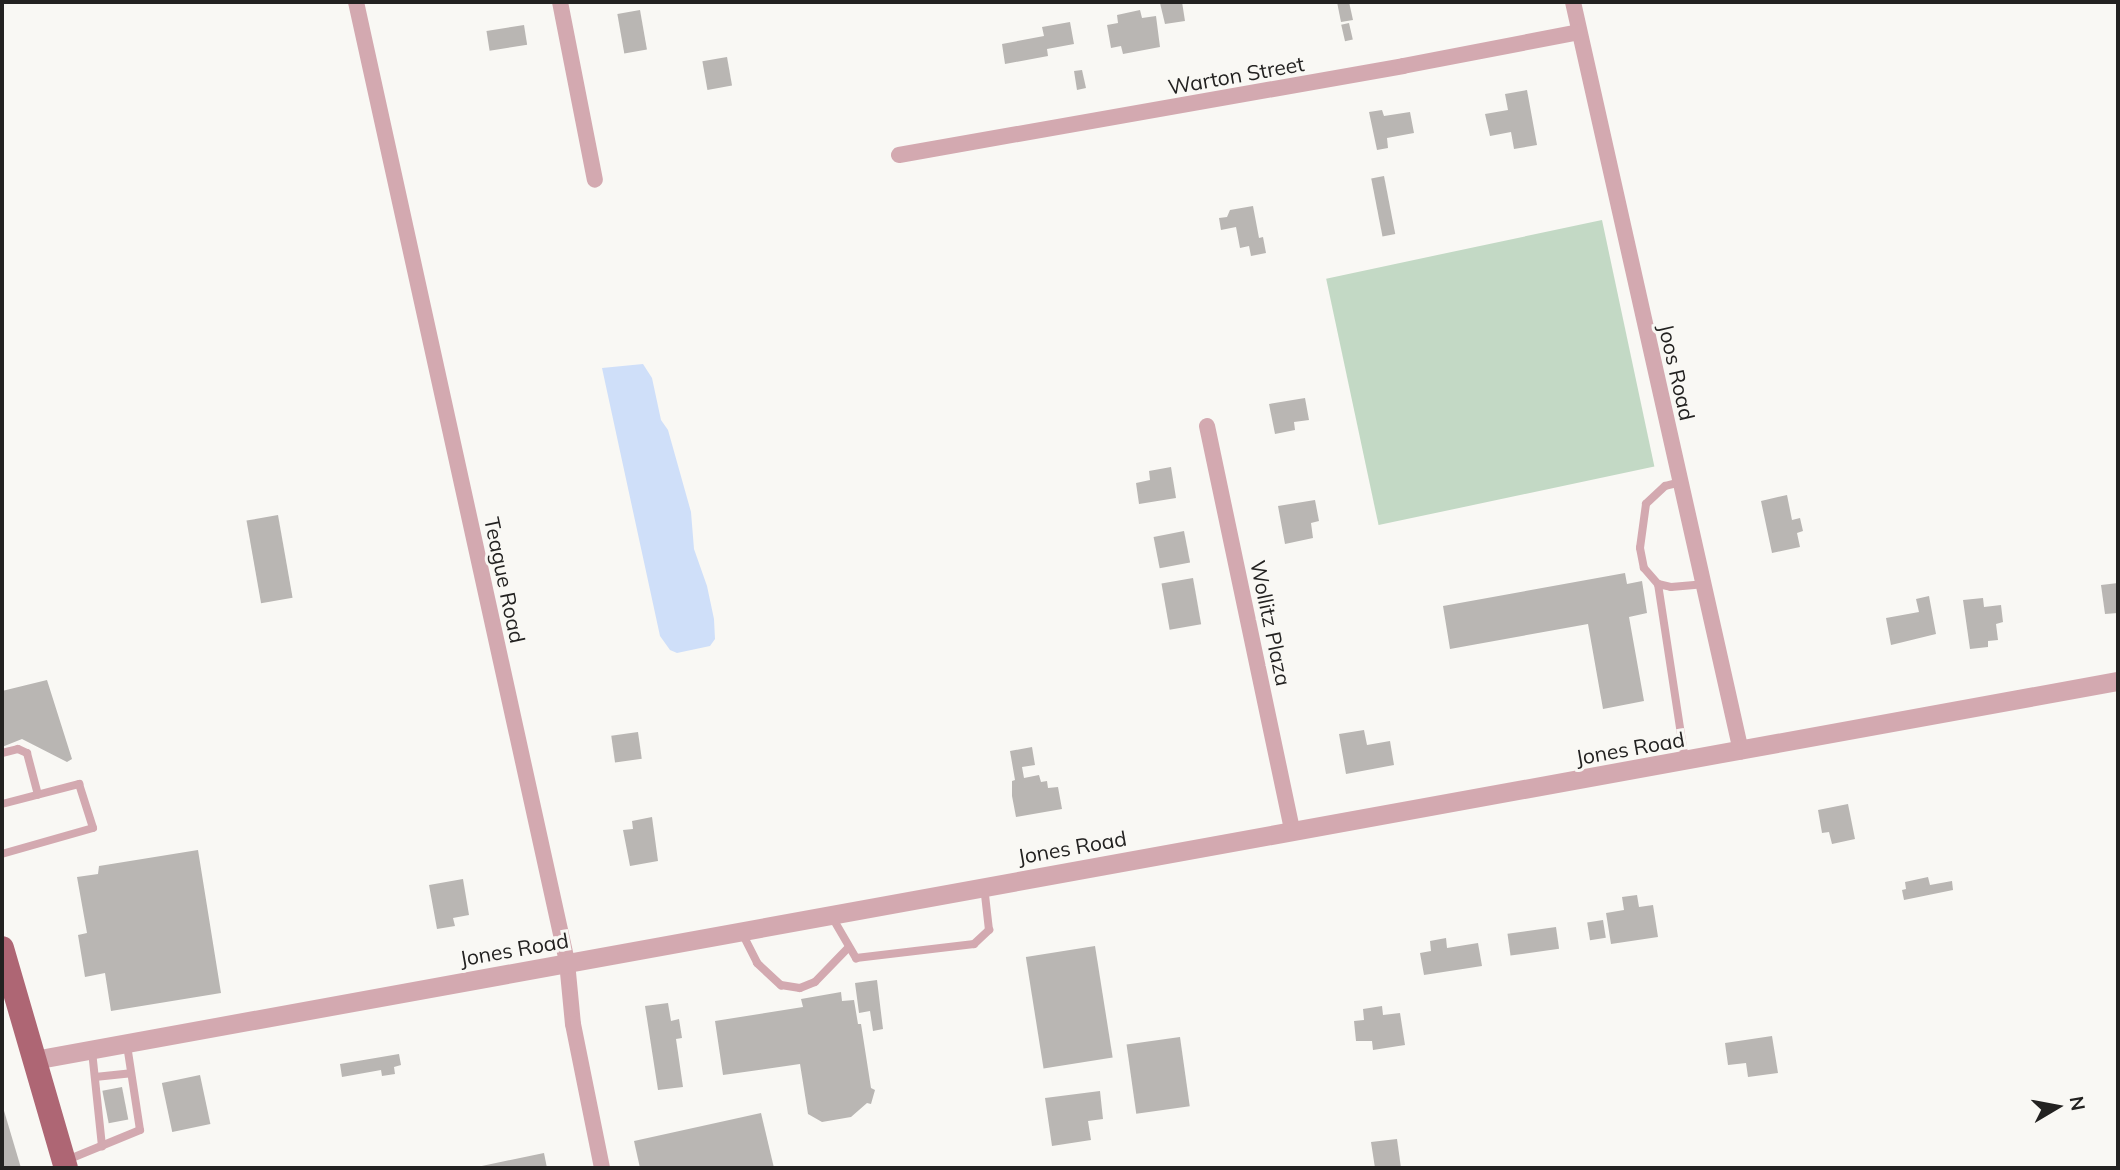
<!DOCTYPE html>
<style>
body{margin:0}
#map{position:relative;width:2120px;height:1170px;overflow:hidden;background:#f9f8f4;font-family:Mulish,sans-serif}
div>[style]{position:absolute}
.green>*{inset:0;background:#c3d9c5;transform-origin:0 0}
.water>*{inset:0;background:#cfdff9}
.building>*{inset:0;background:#b9b6b3;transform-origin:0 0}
.service>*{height:8px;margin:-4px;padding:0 4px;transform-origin:4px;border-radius:4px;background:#d3a9b0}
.minor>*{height:16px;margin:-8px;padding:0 8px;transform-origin:8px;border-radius:8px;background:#d3a9b0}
.tertiary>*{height:19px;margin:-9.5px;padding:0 9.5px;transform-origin:9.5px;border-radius:9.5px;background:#d3a9b0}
.primary>*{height:24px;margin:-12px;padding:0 12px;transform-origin:12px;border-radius:12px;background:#ae6674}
span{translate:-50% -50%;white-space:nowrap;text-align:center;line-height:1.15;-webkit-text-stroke:6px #f9f8f4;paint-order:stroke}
.street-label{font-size:21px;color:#232221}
.frame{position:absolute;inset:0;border:4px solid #232221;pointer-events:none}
.north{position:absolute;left:2022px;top:1072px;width:70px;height:70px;-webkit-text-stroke:5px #f9f8f4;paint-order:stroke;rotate:80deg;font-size:19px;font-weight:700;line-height:28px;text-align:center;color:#232221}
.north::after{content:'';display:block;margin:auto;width:24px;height:32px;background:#232221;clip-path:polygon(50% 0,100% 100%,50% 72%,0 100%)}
</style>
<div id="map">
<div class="green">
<i style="left:1602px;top:220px;width:252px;height:282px;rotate:78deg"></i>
</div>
<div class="water">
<i style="clip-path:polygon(643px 364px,652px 378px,661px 420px,668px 430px,691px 512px,694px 549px,707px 586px,714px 619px,715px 639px,710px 646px,677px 653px,670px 650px,660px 636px,602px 368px)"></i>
</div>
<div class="building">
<i style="clip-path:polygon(1182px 2px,1185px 21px,1165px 24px,1160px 3px)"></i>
<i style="clip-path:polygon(1337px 2px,1349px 2px,1353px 20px,1341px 22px)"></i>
<i style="left:640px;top:10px;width:40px;height:23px;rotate:80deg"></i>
<i style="clip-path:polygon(1140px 10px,1142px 18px,1156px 16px,1160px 47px,1123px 54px,1121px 46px,1111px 48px,1107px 25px,1118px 23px,1117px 15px)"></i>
<i style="clip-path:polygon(1070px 22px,1074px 44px,1047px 49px,1048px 56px,1005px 64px,1002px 44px,1044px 36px,1042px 27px)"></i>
<i style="left:1349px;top:23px;width:17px;height:8px;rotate:77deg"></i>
<i style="left:524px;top:25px;width:20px;height:38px;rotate:81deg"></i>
<i style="left:727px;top:57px;width:29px;height:25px;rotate:80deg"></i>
<i style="clip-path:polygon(1082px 70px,1086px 88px,1077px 90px,1074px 71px)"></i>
<i style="clip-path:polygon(1527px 90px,1537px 145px,1514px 149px,1511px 132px,1490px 136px,1485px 114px,1508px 110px,1505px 94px)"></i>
<i style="clip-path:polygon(1382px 110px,1384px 116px,1410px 112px,1414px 133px,1387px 138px,1388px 148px,1377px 150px,1369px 112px)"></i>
<i style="left:1384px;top:176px;width:59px;height:13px;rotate:79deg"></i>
<i style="clip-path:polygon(1253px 206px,1259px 238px,1263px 237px,1266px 253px,1251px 256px,1249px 246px,1240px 248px,1236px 227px,1221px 230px,1219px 218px,1227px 217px,1230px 210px)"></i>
<i style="clip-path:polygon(1305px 398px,1309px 420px,1294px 422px,1295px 430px,1275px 434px,1269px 404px)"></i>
<i style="clip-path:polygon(1171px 467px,1176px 498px,1139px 504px,1136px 483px,1150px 480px,1149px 471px)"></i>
<i style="clip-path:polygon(1787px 495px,1792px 520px,1800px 518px,1803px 531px,1797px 533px,1800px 547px,1772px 553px,1761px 501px)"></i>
<i style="clip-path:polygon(1315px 500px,1319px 521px,1311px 523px,1313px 538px,1285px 544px,1278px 506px)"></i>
<i style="left:278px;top:515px;width:84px;height:32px;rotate:80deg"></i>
<i style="left:1184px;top:531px;width:32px;height:31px;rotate:79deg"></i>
<i style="clip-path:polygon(1625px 573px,1627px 584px,1642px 581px,1647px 613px,1629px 617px,1644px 701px,1603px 709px,1588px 624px,1450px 649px,1443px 606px)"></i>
<i style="left:1193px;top:578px;width:47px;height:32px;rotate:80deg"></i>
<i style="clip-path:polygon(2118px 583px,2118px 613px,2105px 614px,2101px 585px)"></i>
<i style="clip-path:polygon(1929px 596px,1936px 634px,1891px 645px,1886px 618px,1919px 612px,1916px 599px)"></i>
<i style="clip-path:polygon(1983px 598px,1984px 607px,2001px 605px,2003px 622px,1996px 624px,1998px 640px,1988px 641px,1988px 647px,1970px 649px,1963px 600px)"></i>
<i style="clip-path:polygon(47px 680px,72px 759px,67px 762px,22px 739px,2px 747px,2px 691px)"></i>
<i style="clip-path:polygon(1364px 730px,1367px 745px,1390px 741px,1394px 765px,1346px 774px,1339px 734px)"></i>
<i style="left:638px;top:732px;width:27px;height:27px;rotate:82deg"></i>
<i style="clip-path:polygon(1032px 747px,1035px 765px,1022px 767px,1024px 778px,1039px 775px,1041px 782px,1047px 781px,1048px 788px,1058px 787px,1062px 809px,1016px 817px,1012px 796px,1012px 781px,1015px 780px,1010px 751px)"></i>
<i style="clip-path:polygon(1848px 804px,1855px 839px,1832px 844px,1829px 832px,1822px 833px,1818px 810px)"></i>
<i style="clip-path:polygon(652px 817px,658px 861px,630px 866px,623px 830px,633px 829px,632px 821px)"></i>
<i style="clip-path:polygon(198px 850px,221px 993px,111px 1011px,105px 973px,85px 977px,78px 935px,87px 933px,77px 877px,98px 874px,99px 866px)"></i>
<i style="clip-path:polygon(1928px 877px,1930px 885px,1952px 881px,1953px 890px,1904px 900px,1902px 890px,1906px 889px,1905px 882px)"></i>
<i style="clip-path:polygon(463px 879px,469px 915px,453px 918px,455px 926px,437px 929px,429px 885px)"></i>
<i style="clip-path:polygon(1637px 895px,1639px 907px,1653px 905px,1658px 937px,1611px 944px,1606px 913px,1624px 910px,1622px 897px)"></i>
<i style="left:1603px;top:920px;width:18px;height:16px;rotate:81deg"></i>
<i style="left:1556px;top:927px;width:22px;height:49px;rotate:82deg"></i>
<i style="clip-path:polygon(1446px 938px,1447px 948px,1478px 943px,1482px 966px,1424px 975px,1420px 953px,1431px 951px,1430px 941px)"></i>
<i style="left:1095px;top:946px;width:113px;height:70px;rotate:81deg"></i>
<i style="clip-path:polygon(877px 980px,883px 1029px,873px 1031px,870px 1011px,859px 1013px,855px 983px)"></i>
<i style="clip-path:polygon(841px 992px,842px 1001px,854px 1000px,858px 1024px,861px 1024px,871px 1088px,875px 1090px,871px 1104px,867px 1103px,851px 1117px,822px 1122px,808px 1114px,800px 1064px,723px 1075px,715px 1021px,803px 1007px,801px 999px)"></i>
<i style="clip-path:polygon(668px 1003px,671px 1021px,679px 1019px,682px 1038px,676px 1039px,683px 1087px,658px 1090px,645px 1006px)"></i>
<i style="clip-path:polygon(1382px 1006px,1383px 1015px,1400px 1013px,1405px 1045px,1373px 1050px,1372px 1041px,1356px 1041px,1354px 1021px,1364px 1020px,1363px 1009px)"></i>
<i style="clip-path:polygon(1772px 1036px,1778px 1073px,1748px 1077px,1746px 1063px,1728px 1065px,1725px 1043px)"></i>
<i style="left:1180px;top:1037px;width:70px;height:54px;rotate:82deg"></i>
<i style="clip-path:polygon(399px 1054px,401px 1065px,394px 1067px,395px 1074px,382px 1076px,381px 1070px,342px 1077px,340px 1064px)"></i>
<i style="left:200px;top:1075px;width:50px;height:39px;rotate:78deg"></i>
<i style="left:122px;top:1087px;width:33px;height:20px;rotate:79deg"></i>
<i style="clip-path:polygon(1100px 1091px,1103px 1119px,1088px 1121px,1091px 1140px,1052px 1146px,1045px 1098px)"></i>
<i style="clip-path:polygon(2px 1104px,21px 1168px,2px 1168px)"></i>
<i style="clip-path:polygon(761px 1113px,774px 1168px,640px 1168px,634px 1141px)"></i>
<i style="clip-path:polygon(1397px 1139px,1401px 1168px,1375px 1168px,1371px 1142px)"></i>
<i style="clip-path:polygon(544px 1153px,547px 1168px,477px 1168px,477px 1167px)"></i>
</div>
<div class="service">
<i style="left:1681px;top:482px;width:16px;rotate:166deg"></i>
<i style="left:1665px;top:486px;width:26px;rotate:137deg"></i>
<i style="left:1646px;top:504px;width:44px;rotate:97.8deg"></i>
<i style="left:1640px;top:548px;width:20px;rotate:79deg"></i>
<i style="left:1644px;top:568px;width:21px;rotate:49deg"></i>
<i style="left:1658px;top:584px;width:13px;rotate:13deg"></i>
<i style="left:1671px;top:587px;width:32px;rotate:-5deg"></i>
<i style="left:1658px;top:584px;width:179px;rotate:81.3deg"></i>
<i style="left:2px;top:753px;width:16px;rotate:-14deg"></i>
<i style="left:18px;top:749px;width:10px;rotate:24deg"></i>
<i style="left:27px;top:753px;width:43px;rotate:75.3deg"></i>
<i style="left:2px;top:804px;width:80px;rotate:-14.6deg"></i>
<i style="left:79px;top:784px;width:46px;rotate:72.3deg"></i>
<i style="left:93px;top:828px;width:95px;rotate:164.1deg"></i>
<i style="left:832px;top:917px;width:48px;rotate:59.7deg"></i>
<i style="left:856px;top:958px;width:119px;rotate:-6.8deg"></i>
<i style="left:974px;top:944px;width:21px;rotate:-43deg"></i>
<i style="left:989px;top:930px;width:44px;rotate:-96.5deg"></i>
<i style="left:741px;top:931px;width:36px;rotate:63deg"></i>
<i style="left:757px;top:963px;width:33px;rotate:43deg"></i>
<i style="left:781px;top:985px;width:19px;rotate:9deg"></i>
<i style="left:800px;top:988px;width:16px;rotate:-22deg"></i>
<i style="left:815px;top:982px;width:47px;rotate:-45.9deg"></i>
<i style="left:92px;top:1051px;width:96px;rotate:84deg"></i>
<i style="left:95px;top:1077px;width:36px;rotate:-6deg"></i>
<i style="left:67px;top:1160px;width:79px;rotate:-22.3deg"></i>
<i style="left:140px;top:1130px;width:86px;rotate:-98.7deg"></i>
</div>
<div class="minor">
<i style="left:356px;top:2px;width:983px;rotate:77.6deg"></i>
<i style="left:567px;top:962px;width:62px;rotate:84.5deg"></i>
<i style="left:573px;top:1024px;width:147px;rotate:78.6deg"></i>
<i style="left:560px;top:2px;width:181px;rotate:78.9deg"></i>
<i style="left:1573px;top:2px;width:768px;rotate:77.36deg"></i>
<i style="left:899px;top:155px;width:512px;rotate:-10.01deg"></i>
<i style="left:1403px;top:66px;width:179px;rotate:-10.9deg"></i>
<i style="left:1207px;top:426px;width:412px;rotate:78.1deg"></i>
</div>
<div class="tertiary">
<i style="left:34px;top:1060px;width:2118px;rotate:-10.31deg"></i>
</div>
<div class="primary">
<i style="left:2px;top:948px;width:229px;rotate:73.8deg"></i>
</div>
<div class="street-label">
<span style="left:1236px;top:75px;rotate:-10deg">Warton Street</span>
<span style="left:1677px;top:372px;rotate:77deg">Joos Road</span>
<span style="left:505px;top:580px;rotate:78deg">Teague Road</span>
<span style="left:1271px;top:623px;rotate:78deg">Wollitz Plaza</span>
<span style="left:1630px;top:748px;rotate:-10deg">Jones Road</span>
<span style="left:1072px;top:847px;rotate:-10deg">Jones Road</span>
<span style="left:514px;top:949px;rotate:-10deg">Jones Road</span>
</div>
<div class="frame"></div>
<div class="north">N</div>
</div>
